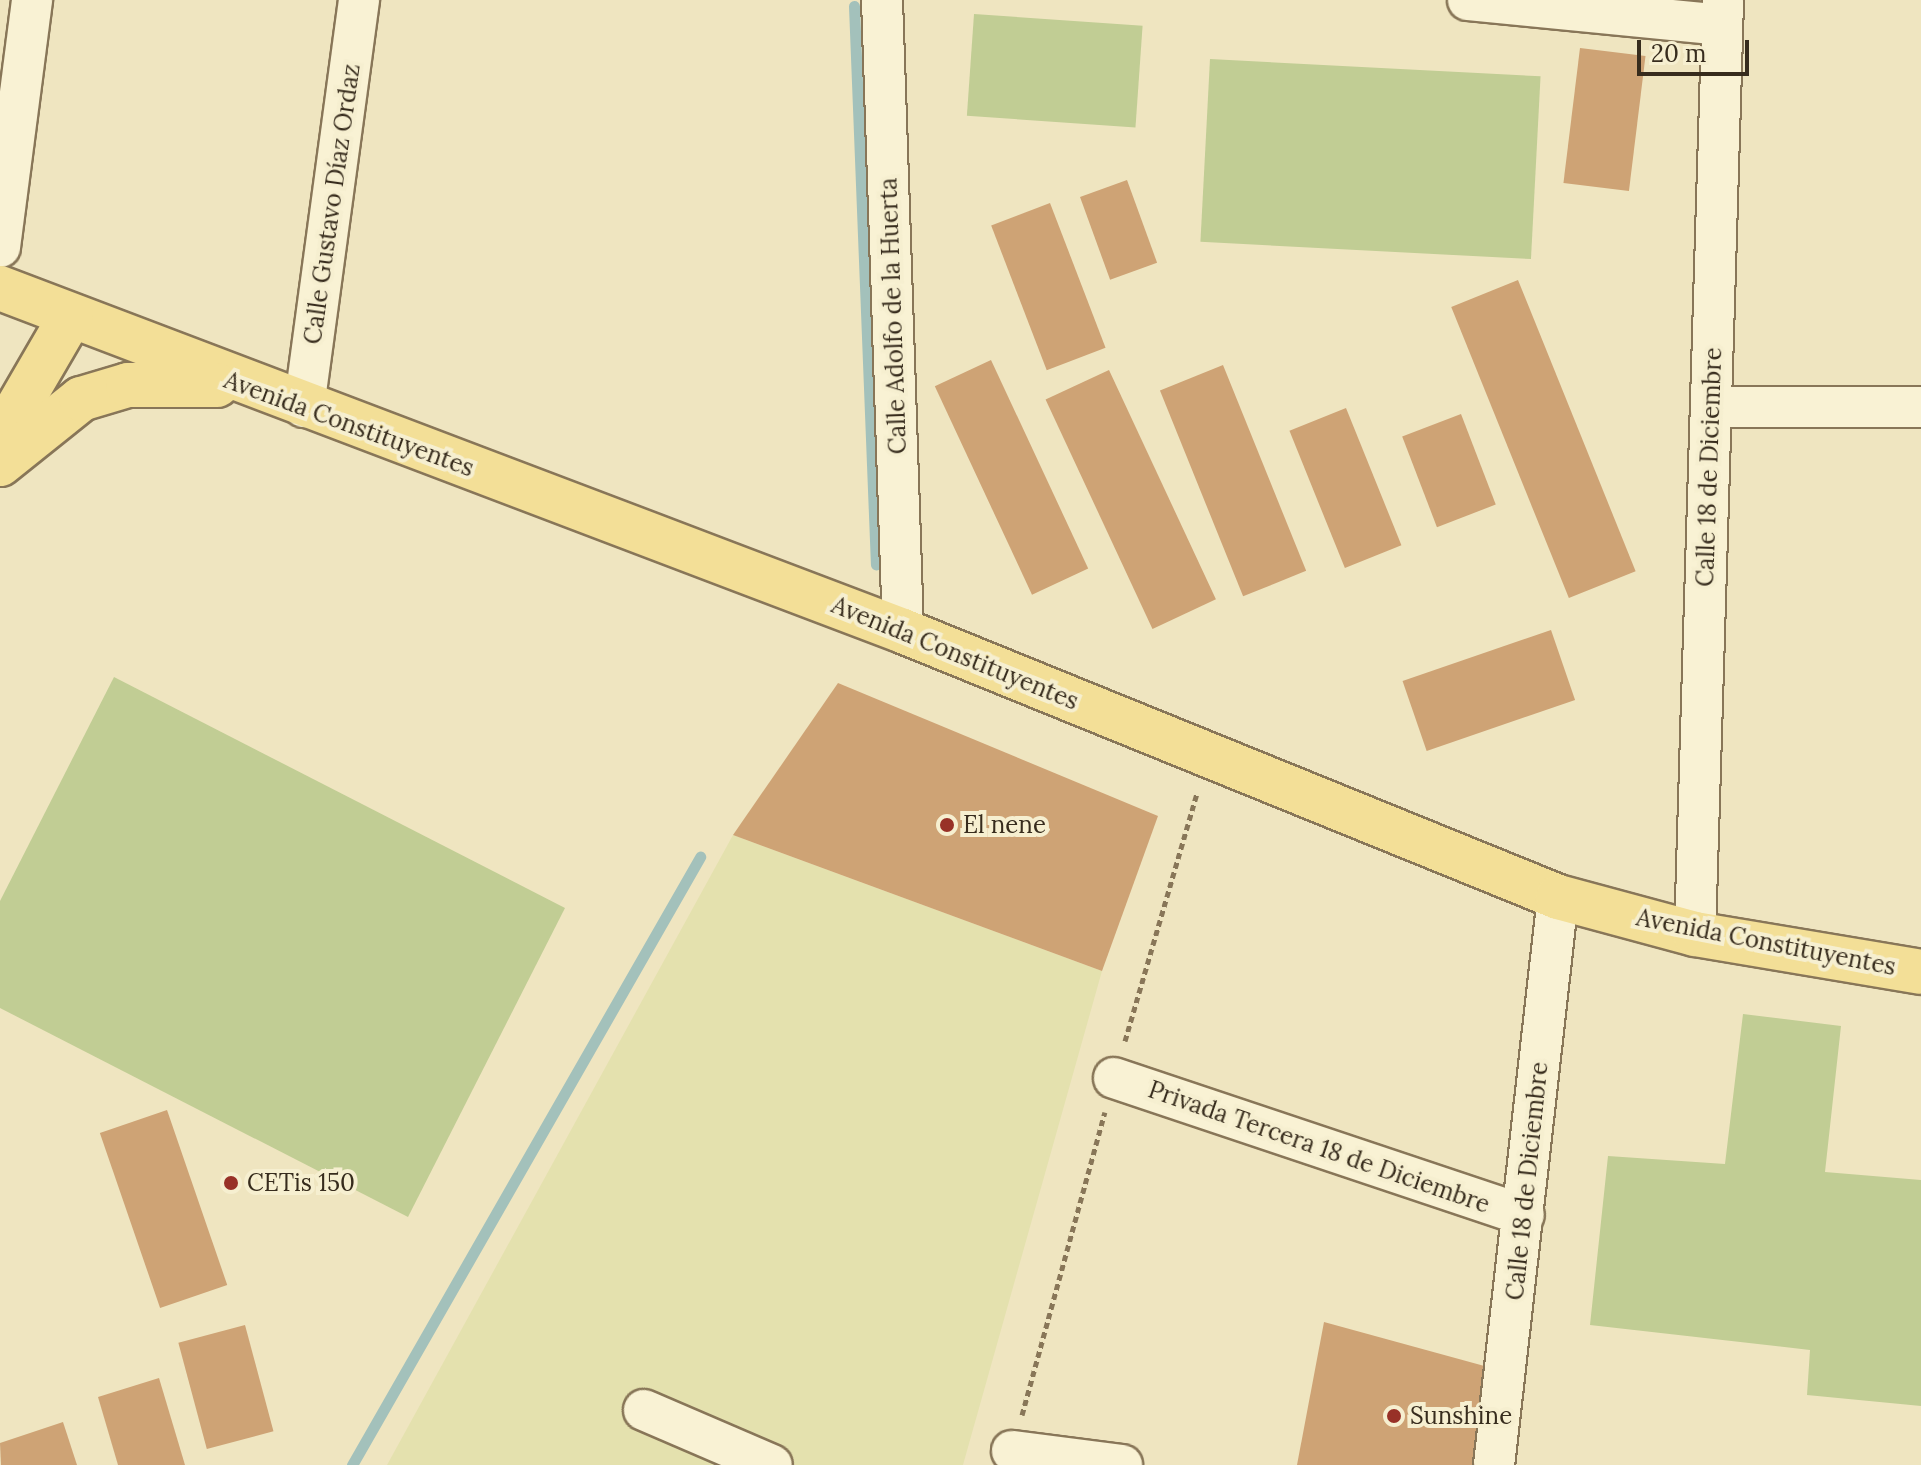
<!DOCTYPE html>
<meta charset="utf-8">
<style>
body{margin:0}
#map{position:relative;width:1921px;height:1465px;overflow:hidden;background:#efe5c0;font-family:Lora,serif}
div>[style]{position:absolute}
.farmland>*{inset:0;background:#e4e1ae}
.green>*{inset:0;background:#c1cd94;transform-origin:0 0}
.stream>*{height:11px;margin:-5.5px;padding:0 5.5px;transform-origin:5.5px;border-radius:5.5px;background:#a3c1bb}
.building>*{inset:0;background:#cea375;transform-origin:0 0}
.path>*{height:5px;margin-top:-2.5px;transform-origin:0;background:repeating-linear-gradient(90deg,#887658 0 6px,transparent 0 10px)}
.roads{filter:drop-shadow(2px 0 #887658) drop-shadow(-2px 0 #887658) drop-shadow(0 2px #887658) drop-shadow(0 -2px #887658)}
.street>*{height:40px;margin:-20px;padding:0 20px;transform-origin:20px;border-radius:20px;background:#f9f2d4}
.primary>*{height:44px;margin:-22px;padding:0 22px;transform-origin:22px;border-radius:22px;background:#f3df97}
.dots>*{width:22px;height:22px;translate:-50% -50%;box-sizing:border-box;border:4px solid #f6efd0;border-radius:50%}
span{translate:-50% -50%;white-space:nowrap;text-align:center;line-height:1.15;-webkit-text-stroke:8px #f6efd0;paint-order:stroke}
.street-label{font-size:24px;color:#372c1d}
.poi-label{font-size:24px;color:#372c1d}
.left{translate:0 -50%;text-align:left}
.scale{position:absolute;left:1637px;top:40px;width:112px;height:36px;box-sizing:border-box;border:4px solid #372c1d;border-top:0;padding-left:10px;font-size:24px;line-height:28px;white-space:nowrap;color:#372c1d;-webkit-text-stroke:6px #f6efd0;paint-order:stroke}
</style>
<div id="map">
<div class="farmland">
<i style="clip-path:polygon(733px 835px,1102px 971px,963px 1465px,387px 1465px)"></i>
</div>
<div class="green">
<i style="left:974px;top:14px;width:169px;height:102px;rotate:4deg"></i>
<i style="left:1210px;top:59px;width:331px;height:183px;rotate:3deg"></i>
<i style="clip-path:polygon(114px 677px,565px 908px,408px 1217px,0 1008px,0 901px)"></i>
<i style="clip-path:polygon(1743px 1014px,1841px 1026px,1825px 1172px,1921px 1180px,1921px 1406px,1807px 1395px,1810px 1350px,1590px 1325px,1608px 1156px,1725px 1164px)"></i>
</div>
<div class="stream">
<i style="left:854px;top:6px;width:559px;rotate:87.75deg"></i>
<i style="left:352px;top:1465px;width:701px;rotate:-60.21deg"></i>
</div>
<div class="building">
<i style="left:1580px;top:48px;width:66px;height:136px;rotate:7deg"></i>
<i style="left:1127px;top:180px;width:88px;height:50px;rotate:70deg"></i>
<i style="left:1050px;top:203px;width:155px;height:63px;rotate:69deg"></i>
<i style="left:1518px;top:280px;width:314px;height:72px;rotate:68deg"></i>
<i style="left:991px;top:360px;width:230px;height:62px;rotate:65deg"></i>
<i style="left:1223px;top:365px;width:222px;height:68px;rotate:68deg"></i>
<i style="left:1109px;top:370px;width:253px;height:70px;rotate:65deg"></i>
<i style="left:1346px;top:408px;width:148px;height:61px;rotate:68deg"></i>
<i style="left:1461px;top:414px;width:97px;height:63px;rotate:69deg"></i>
<i style="left:1551px;top:630px;width:74px;height:157px;rotate:71deg"></i>
<i style="clip-path:polygon(838px 683px,1158px 816px,1102px 971px,733px 835px)"></i>
<i style="left:167px;top:1110px;width:185px;height:71px;rotate:71deg"></i>
<i style="clip-path:polygon(1324px 1322px,1488px 1367px,1474px 1465px,1297px 1465px)"></i>
<i style="left:245px;top:1325px;width:110px;height:69px;rotate:75deg"></i>
<i style="clip-path:polygon(159px 1378px,185px 1465px,118px 1465px,98px 1397px)"></i>
<i style="clip-path:polygon(63px 1422px,77px 1465px,1px 1465px,0 1443px)"></i>
</div>
<div class="path">
<i style="left:1125px;top:1041px;width:258px;rotate:-73.8deg"></i>
<i style="left:1022px;top:1415px;width:314px;rotate:-74.7deg"></i>
</div>
<div class="roads">
<div class="street">
<i style="left:882px;top:0;width:631px;rotate:88.09deg"></i>
<i style="left:1468px;top:0;width:254px;rotate:5.6deg"></i>
<i style="left:0;top:247px;width:249px;rotate:-82.6deg"></i>
<i style="left:304px;top:407px;width:411px;rotate:-82.3deg"></i>
<i style="left:1711px;top:407px;width:210px"></i>
<i style="left:1695px;top:934px;width:934px;rotate:-88.28deg"></i>
<i style="left:1114px;top:1078px;width:432px;rotate:18.5deg"></i>
<i style="left:644px;top:1410px;width:139px;rotate:23.3deg"></i>
<i style="left:1012px;top:1451px;width:111px;rotate:7.3deg"></i>
<i style="left:1494px;top:1465px;width:572px;rotate:-83.57deg"></i>
</div>
<div class="primary">
<i style="left:0;top:288px;width:966px;rotate:20.8deg"></i>
<i style="left:903px;top:631px;width:707px;rotate:22.1deg"></i>
<i style="left:1558px;top:897px;width:142px;rotate:15.1deg"></i>
<i style="left:1695px;top:934px;width:229px;rotate:9.5deg"></i>
<i style="left:0;top:438px;width:141px;rotate:-59.8deg"></i>
<i style="left:0;top:464px;width:104px;rotate:-38.7deg"></i>
<i style="left:81px;top:399px;width:49px;rotate:-16.6deg"></i>
<i style="left:128px;top:385px;width:89px"></i>
</div>
</div>
<div class="dots">
<i style="left:947px;top:825px;background:#983127"></i>
<i style="left:231px;top:1183px;background:#983127"></i>
<i style="left:1394px;top:1416px;background:#983127"></i>
</div>
<div class="street-label">
<span style="left:332px;top:204px;rotate:-82deg">Calle Gustavo Díaz Ordaz</span>
<span style="left:893px;top:316px;rotate:-92deg">Calle Adolfo de la Huerta</span>
<span style="left:349px;top:424px;rotate:20deg">Avenida Constituyentes</span>
<span style="left:1709px;top:467px;rotate:-88deg">Calle 18 de Diciembre</span>
<span style="left:955px;top:653px;rotate:22deg">Avenida Constituyentes</span>
<span style="left:1766px;top:942px;rotate:11deg">Avenida Constituyentes</span>
<span style="left:1319px;top:1147px;rotate:19deg">Privada Tercera 18 de Diciembre</span>
<span style="left:1527px;top:1181px;rotate:-84deg">Calle 18 de Diciembre</span>
</div>
<div class="poi-label">
<span class="left" style="left:963px;top:825px">El nene</span>
<span class="left" style="left:247px;top:1183px">CETis 150</span>
<span class="left" style="left:1410px;top:1416px">Sunshine</span>
</div>
<div class="scale">20 m</div>
</div>
